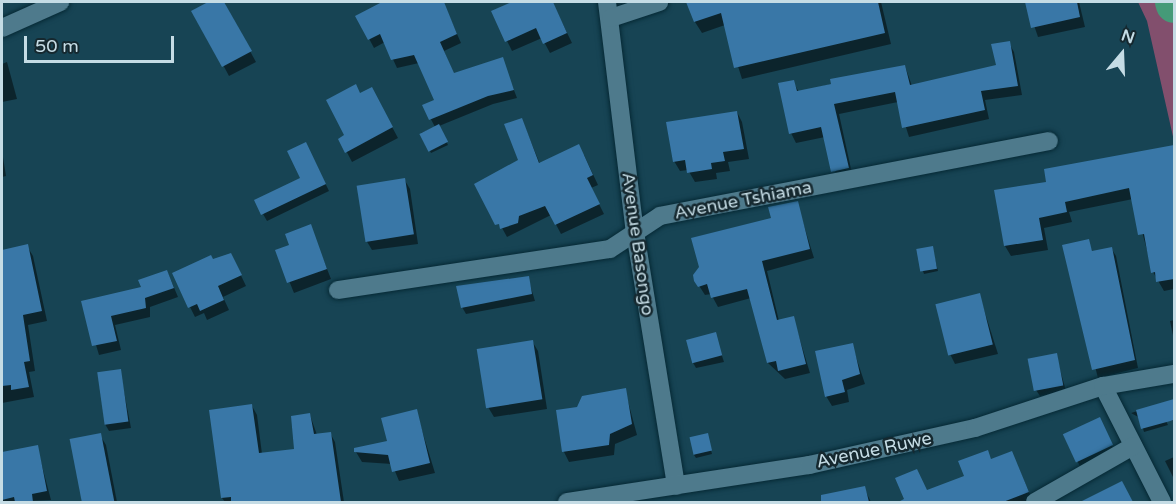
<!DOCTYPE html>
<html>
<head>
<meta charset="utf-8">
<style>
  body { margin:0 }
  #map { position:relative; width:1176px; height:504px; overflow:hidden; background:#174454; font-family:"Varela Round",sans-serif }
  div>[style] { position:absolute }
  .green>* { inset:0; background:#824f6d }
  .shadow>* { inset:0; background:#0007 }
  .river>* { height:36px; margin:-18px; padding:0 18px; transform-origin:18px; border-radius:18px; background:#459a78 }
  .building>* { inset:0; background:#3977a7; transform-origin:0 0 }
  .roads { filter:drop-shadow(0 0 2px #062935) drop-shadow(0 0 2px #062935) }
  .minor>* { height:18px; margin:-9px; padding:0 9px; transform-origin:9px; border-radius:9px; background:#4e7a8c }
  .tertiary>* { height:18px; margin:-9px; padding:0 9px; transform-origin:9px; border-radius:9px; background:#4e7a8c }
  span { translate:-50% -50%; white-space:nowrap; text-align:center; line-height:1.15; -webkit-text-stroke:5px #15282f; paint-order:stroke }
  .street-label { font-size:18px; color:#c5dce5 }
  .frame { position:absolute; inset:0; border:3px solid #c5dce5; pointer-events:none }
  .north { position:absolute; left:1092px; top:24px; width:60px; height:60px; -webkit-text-stroke:4px #15282f; paint-order:stroke; rotate:19deg; font-size:16px; font-weight:700; line-height:24px; text-align:center; color:#c5dce5 }
  .north::after { content:''; display:block; margin:auto; width:21px; height:27px; background:#c5dce5; clip-path:polygon(50% 0,100% 100%,50% 72%,0 100%) }
  .scale { position:absolute; left:24px; top:36px; width:150px; height:27px; box-sizing:border-box; border:3px solid #c5dce5; border-top:0; padding-left:8px; font-size:18px; line-height:21px; white-space:nowrap; color:#c5dce5; -webkit-text-stroke:4px #15282f; paint-order:stroke }
</style>
</head>
<body>
<div id="map">
  <div class="green">
    <i style="clip-path:polygon(1138px 2px,1174px 2px,1174px 141px,1147px 21px)"></i>
  </div>
  <div class="shadow">
    <i style="clip-path:polygon(212px 2px,223px 2px,256px 62px,229px 76px,194px 11px)"></i>
    <i style="clip-path:polygon(385px 2px,443px 2px,461px 43px,444px 51px,454px 75px,502px 59px,517px 98px,493px 104px,439px 126px,448px 145px,431px 153px,421px 133px,435px 127px,424px 106px,436px 101px,419px 63px,397px 68px,385px 42px,374px 48px,357px 16px)"></i>
    <i style="clip-path:polygon(516px 2px,552px 2px,572px 43px,550px 53px,542px 38px,512px 51px,493px 12px)"></i>
    <i style="clip-path:polygon(699px 2px,881px 2px,891px 44px,742px 79px,725px 25px,702px 33px,695px 22px,689px 5px)"></i>
    <i style="clip-path:polygon(1026px 2px,1079px 2px,1085px 27px,1038px 37px)"></i>
    <i style="clip-path:polygon(1009px 43px,1014px 52px,1022px 95px,985px 100px,989px 119px,909px 137px,898px 102px,839px 114px,853px 178px,838px 180px,825px 137px,796px 143px,791px 133px,793px 82px,799px 92px,905px 66px,912px 86px,998px 66px)"></i>
    <i style="clip-path:polygon(7px 62px,17px 99px,2px 102px,2px 64px)"></i>
    <i style="clip-path:polygon(360px 94px,377px 99px,398px 138px,352px 162px,340px 139px,346px 136px)"></i>
    <i style="clip-path:polygon(737px 112px,742px 122px,749px 159px,728px 162px,730px 171px,716px 173px,717px 179px,695px 182px,688px 170px,680px 171px,674px 161px)"></i>
    <i style="clip-path:polygon(522px 120px,540px 164px,584px 155px,598px 185px,591px 188px,604px 214px,561px 234px,551px 215px,507px 237px,496px 217px,491px 217px,476px 185px,520px 161px)"></i>
    <i style="clip-path:polygon(1174px 147px,1174px 289px,1164px 291px,1153px 272px,1133px 199px,1069px 212px,1072px 222px,1044px 228px,1048px 250px,1011px 256px,1005px 246px,1048px 183px,1046px 170px)"></i>
    <i style="clip-path:polygon(309px 150px,329px 191px,267px 221px,263px 214px,302px 179px)"></i>
    <i style="clip-path:polygon(2px 151px,6px 176px,2px 177px)"></i>
    <i style="clip-path:polygon(404px 179px,410px 189px,418px 244px,372px 250px,366px 240px)"></i>
    <i style="clip-path:polygon(797px 203px,814px 258px,767px 271px,779px 321px,793px 317px,810px 373px,785px 379px,768px 363px,751px 298px,718px 307px,711px 294px,705px 295px,696px 281px)"></i>
    <i style="clip-path:polygon(310px 226px,331px 279px,294px 293px,277px 251px,291px 246px)"></i>
    <i style="clip-path:polygon(1088px 241px,1093px 253px,1111px 248px,1116px 256px,1138px 368px,1098px 378px,1064px 246px)"></i>
    <i style="clip-path:polygon(27px 246px,33px 256px,47px 321px,28px 325px,35px 371px,29px 372px,34px 397px,2px 403px,2px 251px)"></i>
    <i style="clip-path:polygon(932px 248px,938px 271px,924px 274px,923px 271px)"></i>
    <i style="clip-path:polygon(213px 261px,236px 265px,246px 286px,223px 297px,229px 310px,207px 320px,204px 313px,195px 317px,190px 307px)"></i>
    <i style="clip-path:polygon(167px 271px,178px 297px,150px 307px,150px 317px,115px 325px,121px 350px,99px 355px,83px 302px,143px 288px)"></i>
    <i style="clip-path:polygon(528px 278px,535px 301px,466px 314px,462px 307px)"></i>
    <i style="clip-path:polygon(979px 294px,998px 354px,955px 364px,950px 354px)"></i>
    <i style="clip-path:polygon(1174px 320px,1174px 340px,1170px 321px)"></i>
    <i style="clip-path:polygon(715px 334px,724px 362px,696px 368px,692px 361px)"></i>
    <i style="clip-path:polygon(532px 341px,538px 351px,547px 409px,494px 417px,488px 407px)"></i>
    <i style="clip-path:polygon(852px 345px,865px 384px,847px 390px,849px 402px,832px 406px,826px 396px)"></i>
    <i style="clip-path:polygon(1056px 355px,1066px 391px,1040px 396px,1036px 390px)"></i>
    <i style="clip-path:polygon(120px 371px,131px 428px,109px 431px,105px 424px)"></i>
    <i style="clip-path:polygon(625px 390px,637px 435px,615px 444px,614px 455px,569px 462px,564px 452px,579px 408px)"></i>
    <i style="clip-path:polygon(1174px 400px,1174px 421px,1166px 421px,1168px 425px,1144px 432px,1140px 418px,1131px 413px)"></i>
    <i style="clip-path:polygon(252px 406px,257px 415px,262px 454px,296px 450px,310px 415px,317px 435px,330px 433px,335px 442px,344px 502px,285px 502px,284px 499px,225px 502px,222px 498px)"></i>
    <i style="clip-path:polygon(416px 411px,435px 473px,399px 481px,392px 464px,362px 462px,356px 452px,389px 442px)"></i>
    <i style="clip-path:polygon(1103px 425px,1115px 452px,1082px 471px,1065px 434px)"></i>
    <i style="clip-path:polygon(100px 435px,106px 445px,117px 502px,83px 502px,72px 440px)"></i>
    <i style="clip-path:polygon(708px 437px,712px 454px,696px 458px,694px 455px)"></i>
    <i style="clip-path:polygon(37px 447px,51px 500px,2px 502px,2px 453px)"></i>
    <i style="clip-path:polygon(987px 452px,992px 461px,1012px 453px,1033px 501px,907px 502px,897px 479px,927px 492px,966px 477px)"></i>
    <i style="clip-path:polygon(1174px 457px,1174px 479px,1165px 461px)"></i>
    <i style="clip-path:polygon(1122px 483px,1132px 502px,1083px 502px)"></i>
    <i style="clip-path:polygon(864px 488px,871px 502px,828px 502px,827px 495px)"></i>
  </div>
  <div class="river">
    <i style="left:1173px;top:2px;width:3px;rotate:72deg"></i>
  </div>
  <div class="building">
    <i style="clip-path:polygon(208px 2px,224px 2px,252px 51px,222px 67px,191px 11px)"></i>
    <i style="clip-path:polygon(382px 2px,444px 2px,457px 34px,440px 42px,454px 73px,503px 57px,514px 90px,488px 96px,429px 120px,422px 105px,434px 100px,414px 55px,391px 60px,380px 34px,368px 40px,355px 16px)"></i>
    <i style="clip-path:polygon(512px 2px,553px 2px,567px 33px,543px 44px,536px 28px,505px 42px,491px 11px)"></i>
    <i style="clip-path:polygon(686px 2px,878px 2px,885px 33px,734px 68px,721px 13px,694px 22px)"></i>
    <i style="clip-path:polygon(1025px 2px,1077px 2px,1080px 17px,1031px 28px)"></i>
    <i style="clip-path:polygon(1010px 41px,1018px 86px,981px 91px,985px 110px,902px 128px,895px 92px,834px 104px,849px 168px,831px 172px,821px 127px,789px 134px,778px 83px,794px 80px,797px 91px,831px 84px,830px 79px,905px 65px,910px 85px,996px 65px,991px 44px)"></i>
    <i style="clip-path:polygon(356px 84px,360px 93px,372px 87px,393px 127px,345px 153px,338px 139px,344px 135px,326px 100px)"></i>
    <i style="clip-path:polygon(737px 111px,744px 149px,723px 152px,725px 161px,711px 163px,712px 169px,687px 173px,685px 160px,673px 162px,666px 122px)"></i>
    <i style="clip-path:polygon(522px 118px,539px 163px,579px 144px,593px 175px,587px 178px,600px 204px,555px 225px,545px 206px,519px 216px,518px 223px,500px 229px,499px 224px,495px 225px,474px 184px,518px 160px,504px 124px)"></i>
    <i style="left:439px;top:124px;width:20px;height:22px;rotate:63deg"></i>
    <i style="clip-path:polygon(306px 142px,326px 184px,261px 215px,254px 200px,300px 178px,287px 151px)"></i>
    <i style="clip-path:polygon(1174px 145px,1174px 279px,1156px 282px,1155px 272px,1151px 273px,1144px 234px,1138px 235px,1129px 188px,1065px 202px,1067px 212px,1039px 218px,1043px 240px,1004px 246px,994px 190px,1046px 182px,1044px 169px)"></i>
    <i style="left:405px;top:178px;width:57px;height:49px;rotate:81deg"></i>
    <i style="clip-path:polygon(798px 201px,810px 249px,762px 261px,777px 320px,794px 316px,806px 364px,778px 371px,776px 361px,767px 363px,747px 289px,711px 298px,707px 284px,698px 287px,694px 281px,693px 275px,699px 267px,691px 238px,771px 218px,768px 207px)"></i>
    <i style="clip-path:polygon(311px 224px,327px 269px,287px 283px,275px 250px,289px 245px,285px 234px)"></i>
    <i style="clip-path:polygon(1089px 239px,1092px 251px,1112px 247px,1135px 360px,1092px 370px,1062px 245px)"></i>
    <i style="clip-path:polygon(28px 244px,42px 311px,23px 315px,30px 361px,24px 362px,29px 387px,11px 390px,11px 385px,2px 386px,2px 250px)"></i>
    <i style="left:933px;top:246px;width:23px;height:17px;rotate:80deg"></i>
    <i style="clip-path:polygon(231px 253px,242px 275px,218px 286px,224px 300px,200px 311px,197px 304px,188px 308px,172px 273px,211px 255px,213px 259px)"></i>
    <i style="clip-path:polygon(167px 270px,174px 288px,145px 298px,146px 308px,111px 316px,117px 341px,92px 346px,81px 301px,141px 287px,138px 280px)"></i>
    <i style="clip-path:polygon(529px 276px,532px 294px,461px 308px,456px 286px)"></i>
    <i style="left:980px;top:293px;width:53px;height:46px;rotate:76deg"></i>
    <i style="left:716px;top:332px;width:24px;height:31px;rotate:75deg"></i>
    <i style="left:533px;top:340px;width:60px;height:57px;rotate:81deg"></i>
    <i style="clip-path:polygon(853px 343px,860px 374px,842px 380px,845px 392px,825px 397px,815px 351px)"></i>
    <i style="left:1057px;top:353px;width:33px;height:30px;rotate:79deg"></i>
    <i style="left:121px;top:369px;width:53px;height:24px;rotate:82deg"></i>
    <i style="clip-path:polygon(626px 388px,632px 424px,610px 434px,609px 445px,562px 452px,556px 410px,577px 407px,582px 396px)"></i>
    <i style="clip-path:polygon(1174px 399px,1174px 420px,1141px 429px,1136px 410px)"></i>
    <i style="clip-path:polygon(252px 404px,259px 453px,294px 449px,291px 416px,310px 413px,314px 434px,331px 432px,341px 502px,231px 502px,231px 497px,221px 498px,209px 410px)"></i>
    <i style="clip-path:polygon(417px 409px,430px 463px,392px 472px,388px 455px,354px 452px,354px 448px,387px 441px,381px 418px)"></i>
    <i style="left:1100px;top:417px;width:31px;height:41px;rotate:65deg"></i>
    <i style="left:101px;top:433px;width:70px;height:32px;rotate:79deg"></i>
    <i style="left:708px;top:433px;width:18px;height:19px;rotate:77deg"></i>
    <i style="clip-path:polygon(38px 445px,47px 491px,32px 494px,33px 502px,15px 502px,14px 497px,2px 500px,2px 452px)"></i>
    <i style="clip-path:polygon(988px 450px,991px 459px,1012px 451px,1029px 492px,1003px 502px,898px 502px,904px 499px,895px 478px,917px 469px,927px 490px,964px 476px,958px 461px)"></i>
    <i style="clip-path:polygon(1122px 481px,1133px 502px,1080px 502px)"></i>
    <i style="clip-path:polygon(865px 486px,869px 502px,821px 502px,821px 495px)"></i>
  </div>
  <div class="roads">
    <div class="minor">
      <i style="left:607px;top:2px;width:232px;rotate:83.1deg"></i>
      <i style="left:635px;top:232px;width:257px;rotate:80.8deg"></i>
      <i style="left:611px;top:18px;width:51px;rotate:-18.4deg"></i>
      <i style="left:2px;top:28px;width:64px;rotate:-24.1deg"></i>
      <i style="left:338px;top:290px;width:275px;rotate:-8.6deg"></i>
      <i style="left:610px;top:249px;width:60px;rotate:-33.4deg"></i>
      <i style="left:660px;top:216px;width:396px;rotate:-10.9deg"></i>
      <i style="left:1103px;top:386px;width:130px;rotate:63deg"></i>
      <i style="left:1035px;top:502px;width:113px;rotate:-29.7deg"></i>
    </div>
    <div class="tertiary">
      <i style="left:567px;top:502px;width:245px;rotate:-8.7deg"></i>
      <i style="left:809px;top:465px;width:170px;rotate:-12.6deg"></i>
      <i style="left:975px;top:428px;width:135px;rotate:-18.2deg"></i>
      <i style="left:1103px;top:386px;width:72px;rotate:-9.6deg"></i>
    </div>
  </div>
  <div class="street-label">
    <span style="left:743px;top:200px;rotate:-11deg">Avenue Tshiama</span>
    <span style="left:638px;top:244px;rotate:82deg">Avenue Basongo</span>
    <span style="left:874px;top:450px;rotate:-12deg">Avenue Ruwe</span>
  </div>
  <div class="frame"></div>
  <div class="north">N</div>
  <div class="scale">50 m</div>
</div>
</body>
</html>
